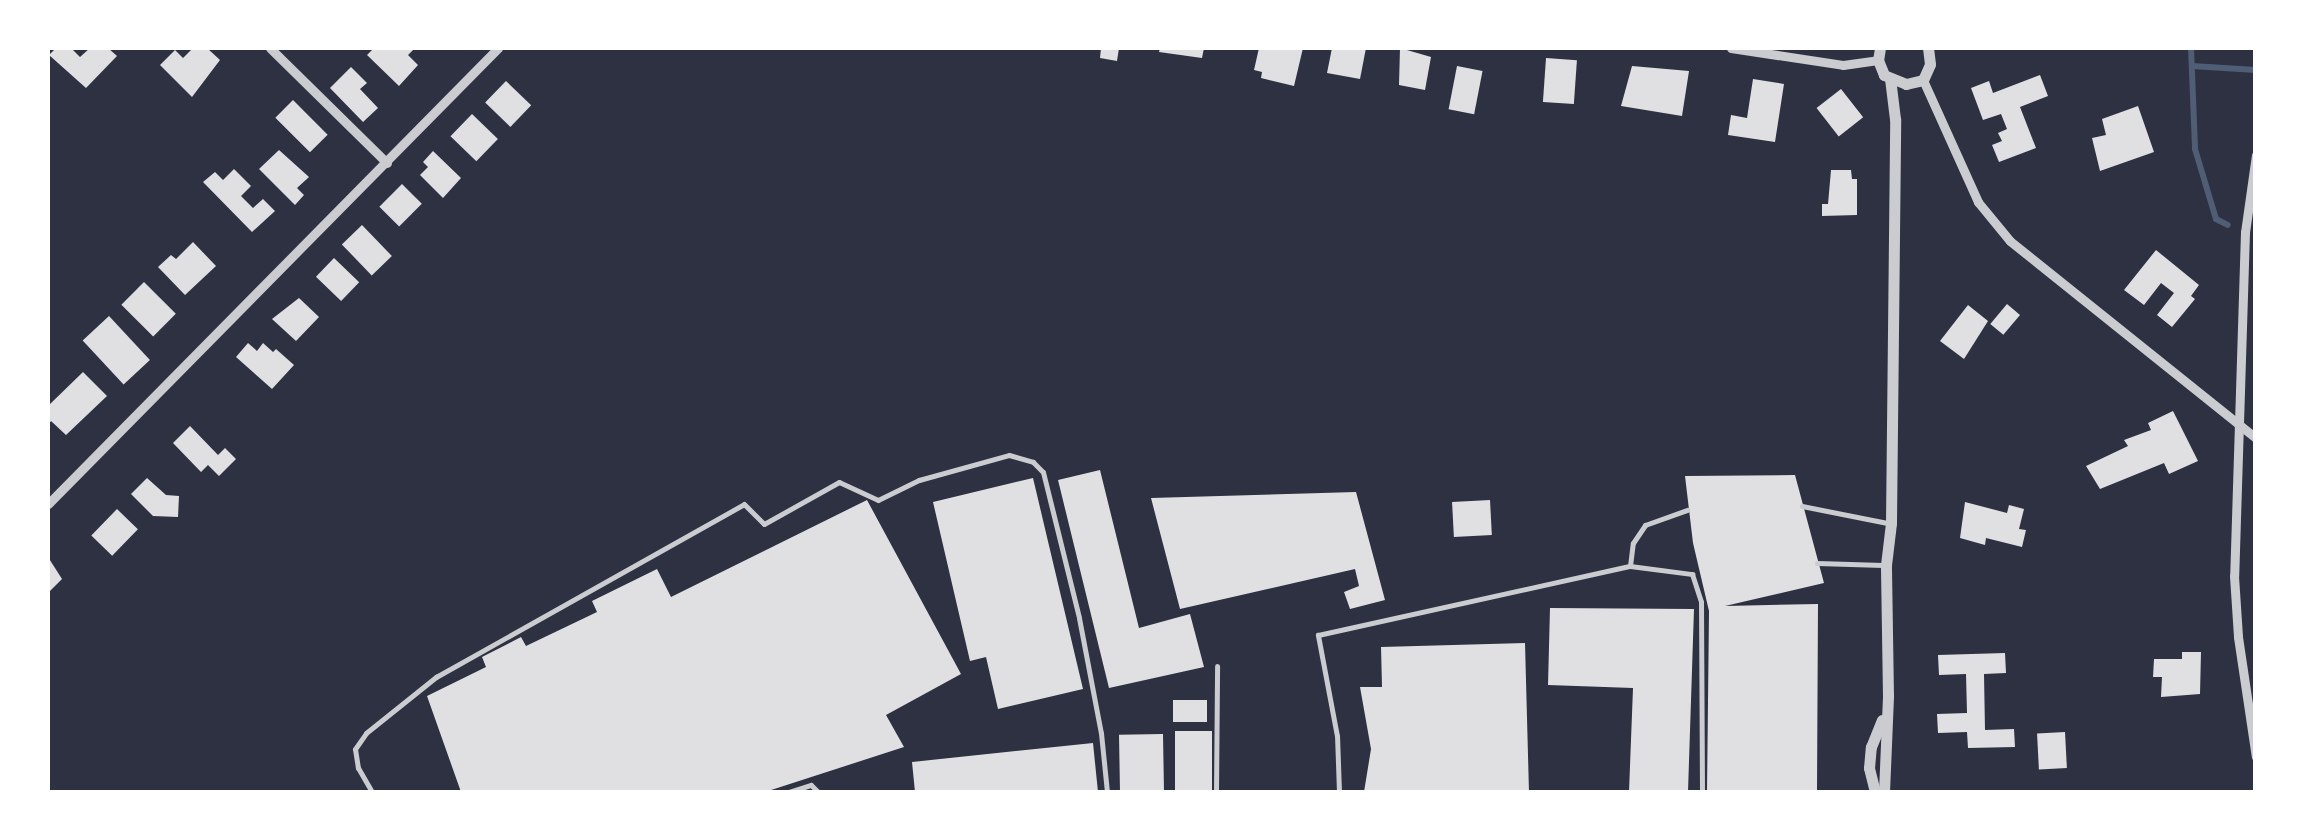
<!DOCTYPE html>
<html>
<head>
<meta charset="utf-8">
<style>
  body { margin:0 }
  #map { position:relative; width:2303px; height:840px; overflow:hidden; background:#2d3142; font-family:"Public Sans",sans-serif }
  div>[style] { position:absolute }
  .stream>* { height:6px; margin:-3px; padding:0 3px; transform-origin:3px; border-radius:3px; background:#4f5d75 }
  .building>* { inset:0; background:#e0e0e3; transform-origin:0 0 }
  .service>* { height:5px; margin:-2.5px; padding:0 2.5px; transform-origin:2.5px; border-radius:2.5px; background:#caccd0 }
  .minor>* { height:9px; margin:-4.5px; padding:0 4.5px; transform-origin:4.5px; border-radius:4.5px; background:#caccd0 }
  .tertiary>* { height:11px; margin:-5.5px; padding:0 5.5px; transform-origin:5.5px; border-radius:5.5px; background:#caccd0 }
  span { translate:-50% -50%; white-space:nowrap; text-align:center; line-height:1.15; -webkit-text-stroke:8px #fff; paint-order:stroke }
  .frame { position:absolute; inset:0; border:50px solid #fff; pointer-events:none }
</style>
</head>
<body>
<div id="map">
  <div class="stream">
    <i style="left:2191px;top:48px;width:101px;rotate:87.7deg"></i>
    <i style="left:2195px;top:149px;width:73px;rotate:73.3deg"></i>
    <i style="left:2216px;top:219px;width:13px;rotate:27deg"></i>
    <i style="left:2192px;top:66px;width:64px;rotate:3.6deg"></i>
  </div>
  <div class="building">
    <i style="clip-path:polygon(56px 48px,71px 48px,80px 57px,90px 48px,108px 48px,117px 56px,86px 88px,49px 55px)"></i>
    <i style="clip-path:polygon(193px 48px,207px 48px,220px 60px,192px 97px,160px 65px,175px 50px,183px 58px)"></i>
    <i style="clip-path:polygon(374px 48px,415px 48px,408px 55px,418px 65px,399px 86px,367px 55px)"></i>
    <i style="clip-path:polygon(1101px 48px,1119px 48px,1117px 61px,1100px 58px)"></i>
    <i style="clip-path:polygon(1160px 48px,1204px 48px,1202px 58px,1159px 52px)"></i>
    <i style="clip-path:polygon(1259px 48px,1303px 48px,1294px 86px,1261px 78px,1262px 72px,1254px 70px)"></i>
    <i style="clip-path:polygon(1332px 48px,1366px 48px,1360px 79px,1327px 73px)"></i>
    <i style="clip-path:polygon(1400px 48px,1431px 57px,1425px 90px,1399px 85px)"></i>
    <i style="left:1546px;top:58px;width:31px;height:44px;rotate:4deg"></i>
    <i style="left:1457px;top:66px;width:26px;height:44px;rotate:11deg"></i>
    <i style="clip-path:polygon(1632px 66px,1689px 71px,1682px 116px,1621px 106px)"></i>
    <i style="clip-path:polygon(351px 67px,367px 83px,360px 89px,378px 108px,363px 122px,330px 88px)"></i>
    <i style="clip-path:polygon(2040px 75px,2048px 96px,2020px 107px,2036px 148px,1999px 162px,1992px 145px,2002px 141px,1998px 133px,2007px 129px,2001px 114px,1983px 120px,1971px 88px,1989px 81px,1993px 93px)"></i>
    <i style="clip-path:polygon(1753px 79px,1784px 84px,1775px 142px,1728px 135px,1731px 115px,1747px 118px)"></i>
    <i style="left:506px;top:81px;width:35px;height:30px;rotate:44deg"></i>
    <i style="left:1841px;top:89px;width:36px;height:31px;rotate:52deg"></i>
    <i style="left:293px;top:100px;width:49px;height:25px;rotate:45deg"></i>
    <i style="clip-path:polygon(2138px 106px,2154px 152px,2100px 171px,2092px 138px,2106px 135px,2102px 119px)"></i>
    <i style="left:472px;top:114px;width:36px;height:31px;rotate:44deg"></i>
    <i style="clip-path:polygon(279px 150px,309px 177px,297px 188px,304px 195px,295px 205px,259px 169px)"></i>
    <i style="clip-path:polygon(433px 151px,461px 178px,443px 198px,420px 175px,428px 167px,423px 162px)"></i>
    <i style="clip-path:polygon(234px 169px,251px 186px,241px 196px,253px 208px,263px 199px,275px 211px,252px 232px,203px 182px,215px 172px,223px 180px)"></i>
    <i style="clip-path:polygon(1831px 170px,1851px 170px,1852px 179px,1857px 179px,1857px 215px,1822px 216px,1822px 204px,1828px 204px)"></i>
    <i style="left:402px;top:184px;width:28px;height:32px;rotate:45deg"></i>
    <i style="left:362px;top:225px;width:43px;height:28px;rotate:46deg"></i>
    <i style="clip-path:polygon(193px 242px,216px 266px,185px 295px,158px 267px,171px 255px,176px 259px)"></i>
    <i style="clip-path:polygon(2156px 250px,2199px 285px,2191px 296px,2195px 299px,2172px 327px,2157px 315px,2174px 293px,2161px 283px,2144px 305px,2124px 290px)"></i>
    <i style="left:334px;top:258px;width:35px;height:26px;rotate:44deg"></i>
    <i style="left:144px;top:282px;width:45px;height:32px;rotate:45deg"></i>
    <i style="clip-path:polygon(299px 298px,319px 317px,296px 341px,272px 319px)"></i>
    <i style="left:2007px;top:304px;width:17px;height:26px;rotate:40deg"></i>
    <i style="clip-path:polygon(1968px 305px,1988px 321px,1964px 359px,1940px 341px)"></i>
    <i style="left:109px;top:316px;width:60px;height:36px;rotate:47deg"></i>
    <i style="clip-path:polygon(248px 343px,257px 351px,263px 343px,273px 352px,276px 349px,294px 365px,272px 389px,236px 357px)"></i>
    <i style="clip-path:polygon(83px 372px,107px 396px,66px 435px,51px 421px,48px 425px,48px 406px)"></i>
    <i style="clip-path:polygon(2173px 411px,2198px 461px,2169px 474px,2164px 463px,2100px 489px,2086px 466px,2128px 446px,2124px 440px,2151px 430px,2148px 423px)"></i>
    <i style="clip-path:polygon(190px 426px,218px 455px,225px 448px,236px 459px,219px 476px,208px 465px,201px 472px,173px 443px)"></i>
    <i style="clip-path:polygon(1100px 470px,1139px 628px,1190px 614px,1204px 667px,1109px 688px,1058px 480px)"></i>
    <i style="clip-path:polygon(1795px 475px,1824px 583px,1725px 606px,1818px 604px,1817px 792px,1707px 792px,1709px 611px,1693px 543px,1685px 476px)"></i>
    <i style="clip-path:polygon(147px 478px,166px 495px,179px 496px,178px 517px,153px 516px,131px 494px)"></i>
    <i style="clip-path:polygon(1033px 478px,1083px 689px,998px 709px,986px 657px,970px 661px,933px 502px)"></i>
    <i style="clip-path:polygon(1356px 492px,1385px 600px,1350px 609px,1344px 592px,1359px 586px,1355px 569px,1180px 609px,1151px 498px)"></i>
    <i style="clip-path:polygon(867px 500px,961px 674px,886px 715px,904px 747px,765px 792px,461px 792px,427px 696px,486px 667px,482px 657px,521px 637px,526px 646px,597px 612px,592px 601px,657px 569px,671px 597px)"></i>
    <i style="left:1490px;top:500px;width:35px;height:38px;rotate:87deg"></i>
    <i style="clip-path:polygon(1965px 502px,2007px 513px,2009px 505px,2024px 509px,2019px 529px,2026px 530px,2022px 547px,1986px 538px,1985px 545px,1960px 538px)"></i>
    <i style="left:117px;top:509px;width:29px;height:37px;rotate:44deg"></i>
    <i style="clip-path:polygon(48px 557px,62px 579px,48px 593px)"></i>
    <i style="clip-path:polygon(1550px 608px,1694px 609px,1688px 792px,1629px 792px,1633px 688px,1548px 685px)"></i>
    <i style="clip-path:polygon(1525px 643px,1529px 792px,1364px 792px,1371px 749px,1360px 687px,1382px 687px,1381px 647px)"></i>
    <i style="clip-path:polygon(2182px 652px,2201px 652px,2200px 694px,2161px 697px,2162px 677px,2153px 677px,2154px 659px,2182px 659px)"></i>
    <i style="clip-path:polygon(2005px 653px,2006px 673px,1984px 674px,1985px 730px,2014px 729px,2015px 747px,1968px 748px,1967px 732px,1938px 733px,1937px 714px,1967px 713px,1966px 674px,1939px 675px,1938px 655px)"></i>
    <i style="left:1207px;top:700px;width:22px;height:34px;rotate:90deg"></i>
    <i style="left:1175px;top:731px;width:37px;height:61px"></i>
    <i style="left:2065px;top:732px;width:36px;height:28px;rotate:87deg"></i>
    <i style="left:1163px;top:734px;width:58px;height:44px;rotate:89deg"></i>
    <i style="clip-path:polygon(1093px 743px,1098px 792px,915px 792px,912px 762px)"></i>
  </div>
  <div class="service">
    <i style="left:1802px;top:506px;width:87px;rotate:11.3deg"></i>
    <i style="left:1817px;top:563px;width:66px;rotate:1.7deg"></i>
    <i style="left:1630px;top:566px;width:23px;rotate:-83deg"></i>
    <i style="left:1633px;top:543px;width:22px;rotate:-56deg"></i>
    <i style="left:1645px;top:525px;width:45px;rotate:-19.7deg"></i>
    <i style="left:372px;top:792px;width:28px;rotate:-120deg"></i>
    <i style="left:358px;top:768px;width:19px;rotate:-99deg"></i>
    <i style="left:355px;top:749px;width:19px;rotate:-55deg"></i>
    <i style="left:366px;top:733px;width:90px;rotate:-38.7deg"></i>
    <i style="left:436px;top:677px;width:353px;rotate:-29.3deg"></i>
    <i style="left:744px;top:504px;width:28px;rotate:45deg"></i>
    <i style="left:764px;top:524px;width:86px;rotate:-29.2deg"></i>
    <i style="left:839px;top:482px;width:43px;rotate:24.8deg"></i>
    <i style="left:878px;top:500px;width:46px;rotate:-26deg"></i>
    <i style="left:919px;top:480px;width:93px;rotate:-15.5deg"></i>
    <i style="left:1009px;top:455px;width:25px;rotate:16deg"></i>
    <i style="left:1033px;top:462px;width:14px;rotate:45deg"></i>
    <i style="left:1043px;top:472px;width:150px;rotate:76.1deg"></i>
    <i style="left:1079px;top:618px;width:117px;rotate:79.2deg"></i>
    <i style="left:1101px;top:733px;width:59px;rotate:84.2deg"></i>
    <i style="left:789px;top:792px;width:23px;rotate:-18deg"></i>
    <i style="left:811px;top:785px;width:10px;rotate:45deg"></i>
    <i style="left:1216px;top:792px;width:126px;rotate:-89.5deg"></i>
    <i style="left:1339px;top:792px;width:56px;rotate:-92deg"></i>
    <i style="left:1337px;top:736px;width:103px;rotate:-100.7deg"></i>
    <i style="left:1318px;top:635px;width:320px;rotate:-12.5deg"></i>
    <i style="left:1630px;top:566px;width:63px;rotate:7.4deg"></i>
    <i style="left:1692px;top:574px;width:29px;rotate:72deg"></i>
    <i style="left:1701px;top:602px;width:190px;rotate:89.7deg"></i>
  </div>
  <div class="minor">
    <i style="left:270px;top:48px;width:164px;rotate:44.5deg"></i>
    <i style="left:1731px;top:48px;width:113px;rotate:8.6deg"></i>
    <i style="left:1843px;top:65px;width:35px;rotate:-8deg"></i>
    <i style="left:1923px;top:80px;width:134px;rotate:65.7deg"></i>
    <i style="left:1978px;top:202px;width:50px;rotate:50.6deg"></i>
    <i style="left:2010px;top:241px;width:315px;rotate:38.7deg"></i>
    <i style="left:2256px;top:155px;width:78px;rotate:98.1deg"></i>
    <i style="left:2245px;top:232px;width:344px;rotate:91.8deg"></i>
    <i style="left:2234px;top:576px;width:61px;rotate:86.2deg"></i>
    <i style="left:2238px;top:637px;width:121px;rotate:81.5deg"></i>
    <i style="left:48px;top:504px;width:641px;rotate:-45.38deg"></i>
  </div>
  <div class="tertiary">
    <i style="left:1880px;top:48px;width:12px;rotate:99deg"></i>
    <i style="left:1878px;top:60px;width:16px;rotate:68deg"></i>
    <i style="left:1884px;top:75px;width:24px;rotate:22deg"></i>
    <i style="left:1906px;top:84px;width:17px;rotate:-13deg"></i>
    <i style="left:1923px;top:80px;width:17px;rotate:-66deg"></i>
    <i style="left:1930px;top:64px;width:16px;rotate:-97deg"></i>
    <i style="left:1875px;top:792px;width:25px;rotate:-104deg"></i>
    <i style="left:1869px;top:768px;width:21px;rotate:-85deg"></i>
    <i style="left:1871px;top:747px;width:29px;rotate:-68deg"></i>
    <i style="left:1884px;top:792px;width:96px;rotate:-87.6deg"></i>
    <i style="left:1888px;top:696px;width:131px;rotate:-90.9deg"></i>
    <i style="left:1886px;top:565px;width:42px;rotate:-83.2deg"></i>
    <i style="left:1891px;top:523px;width:404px;rotate:-89.4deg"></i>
    <i style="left:1895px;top:119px;width:39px;rotate:-97deg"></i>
  </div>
  <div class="frame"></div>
</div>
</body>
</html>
